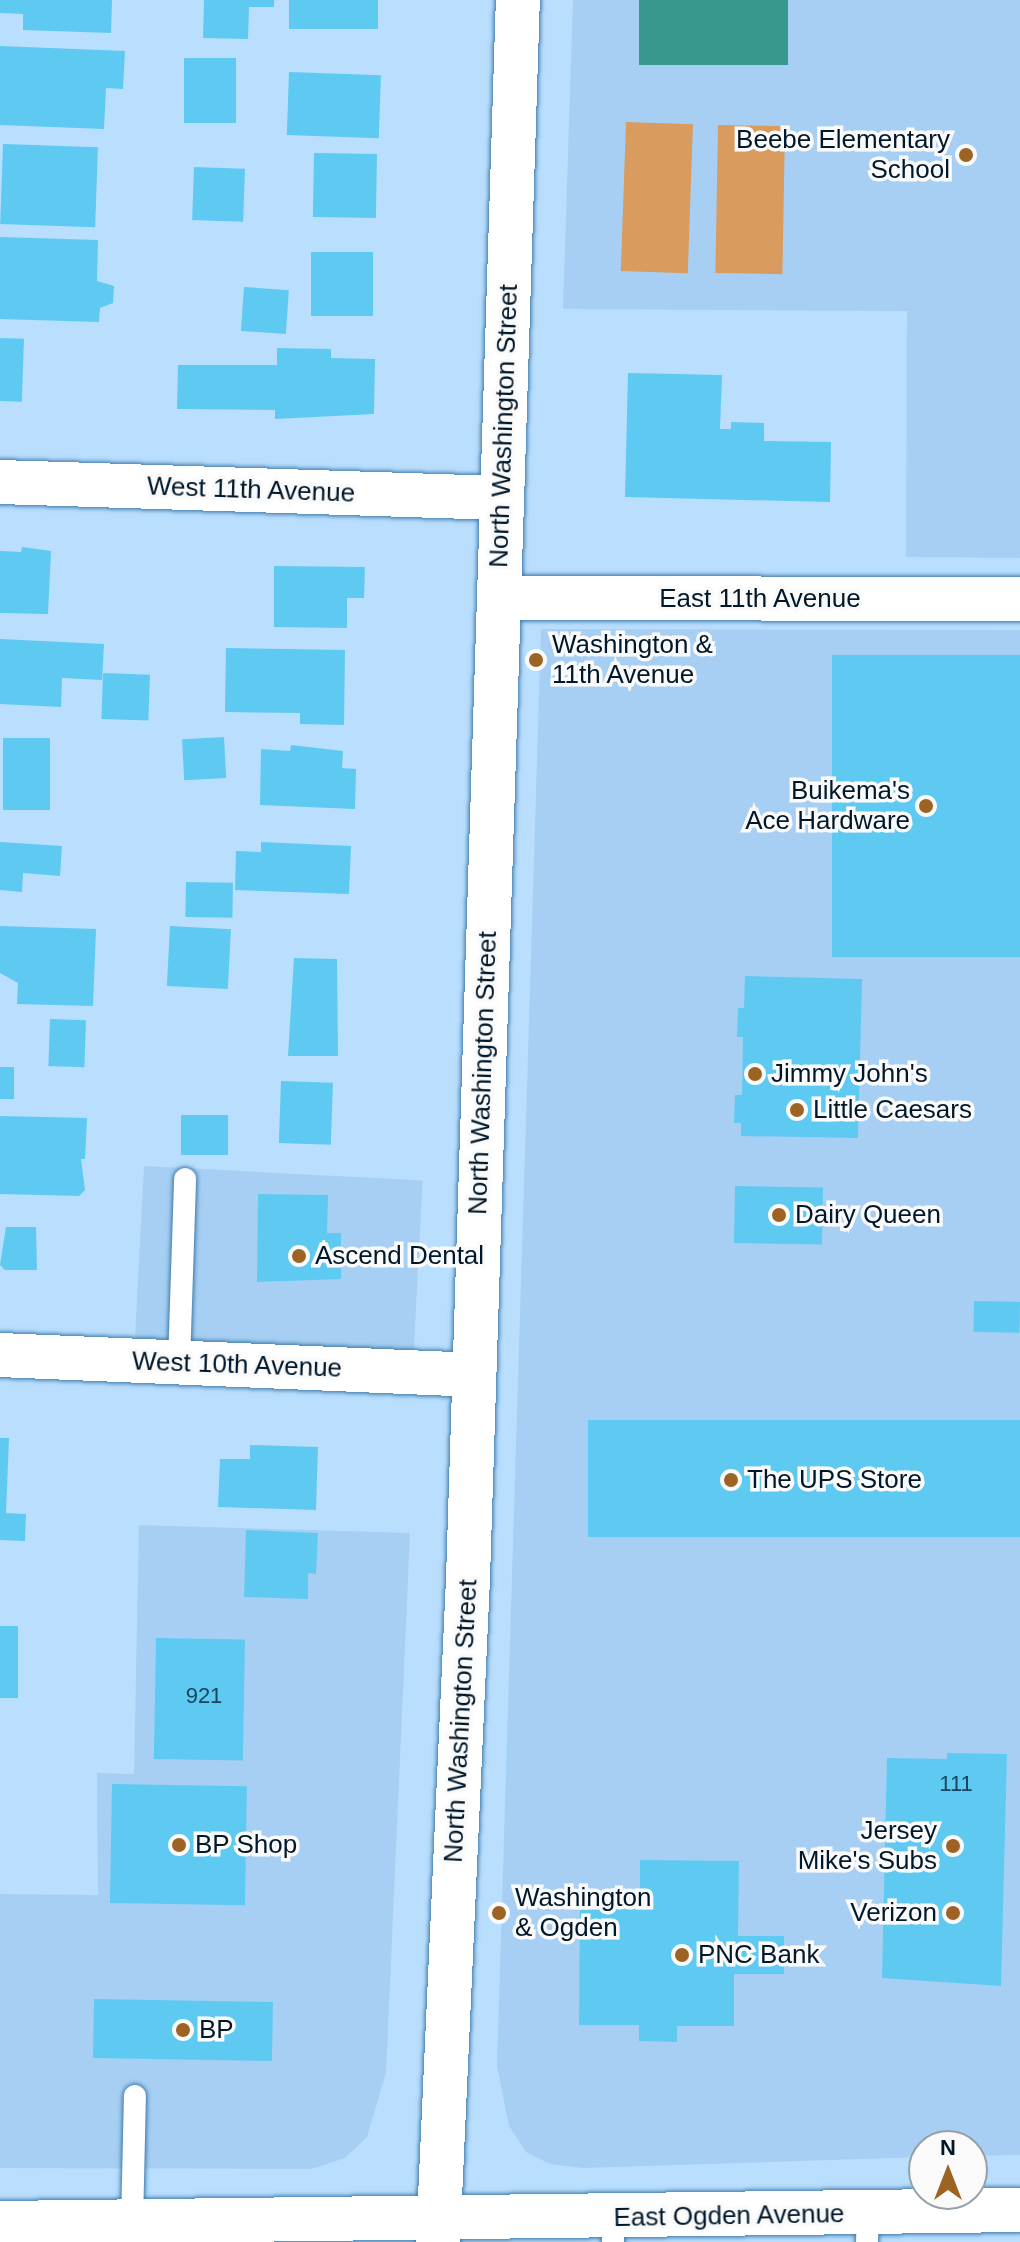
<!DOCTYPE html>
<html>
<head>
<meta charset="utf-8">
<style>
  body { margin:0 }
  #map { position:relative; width:1020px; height:2242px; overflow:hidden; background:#b9defe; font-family:Helvetica,sans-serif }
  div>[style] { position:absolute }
  .built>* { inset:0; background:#a7cff3; transform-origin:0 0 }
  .green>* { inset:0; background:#d99b5e; transform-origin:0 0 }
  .water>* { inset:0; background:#39988d; transform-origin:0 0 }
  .building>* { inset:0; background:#5fcaf1; transform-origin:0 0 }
  .roads { filter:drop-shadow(0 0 2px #3e7cad) drop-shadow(0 0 2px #3e7cad) }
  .lane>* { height:22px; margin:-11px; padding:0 11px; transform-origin:11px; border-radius:11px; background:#fff }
  .street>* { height:44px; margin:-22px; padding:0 22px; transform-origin:22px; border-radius:22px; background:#fff }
  .secondary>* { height:44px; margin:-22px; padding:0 22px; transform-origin:22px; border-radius:22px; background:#fff }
  .primary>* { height:44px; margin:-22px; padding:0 22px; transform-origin:22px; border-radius:22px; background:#fff }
  .dots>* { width:22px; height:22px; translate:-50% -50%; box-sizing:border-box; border:4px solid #fafafa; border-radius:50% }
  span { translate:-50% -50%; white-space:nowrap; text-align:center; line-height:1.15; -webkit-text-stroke:7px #fafafa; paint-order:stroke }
  .number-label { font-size:22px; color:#18445c }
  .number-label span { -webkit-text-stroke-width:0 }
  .poi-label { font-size:26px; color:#00182b }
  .right { translate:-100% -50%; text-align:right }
  .left { translate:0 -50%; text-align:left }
  .street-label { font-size:26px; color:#00182b }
  .north { position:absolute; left:908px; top:2130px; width:80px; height:80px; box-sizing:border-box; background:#fafafa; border:2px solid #96a0a7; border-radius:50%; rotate:0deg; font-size:22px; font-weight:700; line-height:32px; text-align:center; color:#00182b }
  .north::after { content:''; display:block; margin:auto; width:28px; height:36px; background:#9d6322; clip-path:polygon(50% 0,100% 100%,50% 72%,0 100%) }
</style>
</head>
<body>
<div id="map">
  <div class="built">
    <i style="clip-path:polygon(573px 0,1020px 0,1020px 558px,906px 557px,907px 311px,563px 309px)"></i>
    <i style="clip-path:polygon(541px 629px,1020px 630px,1020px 2155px,972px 2156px,972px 2146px,924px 2146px,924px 2157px,582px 2168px,550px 2164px,526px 2152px,509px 2126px,497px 2066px)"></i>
    <i style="left:144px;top:1166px;width:279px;height:202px;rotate:3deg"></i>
    <i style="clip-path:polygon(139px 1525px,410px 1533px,386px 2073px,367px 2137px,345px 2158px,311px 2169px,0 2168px,0 1894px,98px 1895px,97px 1773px,134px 1774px)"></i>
  </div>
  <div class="green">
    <i style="left:626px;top:122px;width:67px;height:149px;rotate:2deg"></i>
    <i style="left:718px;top:125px;width:67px;height:148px;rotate:1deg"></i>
  </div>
  <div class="water">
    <i style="left:639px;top:0;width:149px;height:65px"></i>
  </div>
  <div class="building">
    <i style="clip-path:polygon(0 0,112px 0,111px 33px,23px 30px,23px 14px,0 13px)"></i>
    <i style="clip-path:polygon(204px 0,274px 0,274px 7px,249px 7px,248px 39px,203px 38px)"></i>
    <i style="left:289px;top:0;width:89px;height:29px"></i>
    <i style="clip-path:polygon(0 46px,125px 51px,123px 89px,106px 88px,104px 129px,0 125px)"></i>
    <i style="left:184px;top:58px;width:52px;height:65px"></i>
    <i style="left:289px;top:72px;width:92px;height:63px;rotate:2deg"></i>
    <i style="left:3px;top:144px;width:95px;height:80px;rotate:2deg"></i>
    <i style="left:314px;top:153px;width:63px;height:64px;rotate:1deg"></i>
    <i style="left:194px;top:167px;width:51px;height:53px;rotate:2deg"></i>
    <i style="clip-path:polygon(0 237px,98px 240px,97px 281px,114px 286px,113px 303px,100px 308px,99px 322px,0 319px)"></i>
    <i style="left:311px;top:252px;width:62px;height:64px"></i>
    <i style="left:244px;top:287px;width:45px;height:44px;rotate:4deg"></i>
    <i style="left:0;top:338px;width:24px;height:63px;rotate:2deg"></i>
    <i style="clip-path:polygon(277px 348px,331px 349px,331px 358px,375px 359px,374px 414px,275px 419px,275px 410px,177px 409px,178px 365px,277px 365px)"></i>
    <i style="clip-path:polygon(628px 373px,722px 375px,720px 429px,731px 429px,731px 422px,764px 423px,764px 441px,831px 442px,830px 502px,625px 497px)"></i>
    <i style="clip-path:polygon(22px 547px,51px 551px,48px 614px,0 613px,0 551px,21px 552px)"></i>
    <i style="clip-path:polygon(274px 566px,365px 567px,364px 598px,347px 598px,347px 628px,274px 627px)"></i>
    <i style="clip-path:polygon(0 639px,104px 644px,102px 680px,62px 678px,61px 707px,0 704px)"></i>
    <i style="clip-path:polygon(226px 648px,345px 650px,344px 725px,300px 724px,300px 713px,225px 712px)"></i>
    <i style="left:832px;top:655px;width:188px;height:302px"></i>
    <i style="left:103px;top:673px;width:47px;height:46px;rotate:2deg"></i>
    <i style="left:224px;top:737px;width:41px;height:42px;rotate:87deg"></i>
    <i style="left:3px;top:738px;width:47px;height:72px"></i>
    <i style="clip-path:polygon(291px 745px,343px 751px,342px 768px,356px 769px,355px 809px,260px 805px,261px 749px,290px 751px)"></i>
    <i style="clip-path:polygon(0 842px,62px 846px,60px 876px,23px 873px,22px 892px,0 890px)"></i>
    <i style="clip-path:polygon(261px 842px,351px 846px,349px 894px,235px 890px,236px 851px,261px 852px)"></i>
    <i style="left:186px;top:882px;width:47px;height:35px;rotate:1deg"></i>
    <i style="clip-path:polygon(0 926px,96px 929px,93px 1006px,17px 1004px,18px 983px,0 973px)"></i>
    <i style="left:170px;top:926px;width:61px;height:60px;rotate:3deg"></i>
    <i style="clip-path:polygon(294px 958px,337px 959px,338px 1056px,288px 1056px)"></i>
    <i style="clip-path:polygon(745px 976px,862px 979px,858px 1138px,741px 1136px,741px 1123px,734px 1123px,735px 1095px,742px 1095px,743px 1037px,737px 1037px,738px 1008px,744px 1008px)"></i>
    <i style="left:50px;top:1019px;width:36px;height:47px;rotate:2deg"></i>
    <i style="left:0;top:1067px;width:14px;height:32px"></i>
    <i style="left:281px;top:1081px;width:52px;height:62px;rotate:2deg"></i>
    <i style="left:181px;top:1115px;width:47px;height:40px"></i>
    <i style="clip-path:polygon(0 1116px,87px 1118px,85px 1159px,81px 1159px,85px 1190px,79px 1196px,0 1194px)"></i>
    <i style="left:735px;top:1186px;width:88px;height:57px;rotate:1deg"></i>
    <i style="clip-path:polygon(258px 1194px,328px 1195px,327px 1233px,341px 1233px,341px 1279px,257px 1282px)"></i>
    <i style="clip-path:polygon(6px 1227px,36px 1227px,37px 1270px,5px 1270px,0 1265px)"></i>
    <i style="left:974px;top:1301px;width:46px;height:31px;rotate:1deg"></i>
    <i style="left:1020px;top:1420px;width:117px;height:432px;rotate:90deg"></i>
    <i style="clip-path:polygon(0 1438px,9px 1438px,6px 1513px,26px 1514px,25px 1541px,0 1540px)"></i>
    <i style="clip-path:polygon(250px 1445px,318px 1447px,316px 1510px,218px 1507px,220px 1459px,250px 1459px)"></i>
    <i style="clip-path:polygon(246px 1530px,318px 1533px,316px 1574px,308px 1573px,308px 1599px,244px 1597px)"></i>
    <i style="left:0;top:1626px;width:18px;height:72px"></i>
    <i style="left:156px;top:1638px;width:89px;height:121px;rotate:1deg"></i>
    <i style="clip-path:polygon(947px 1753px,1007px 1754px,1001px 1986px,882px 1978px,887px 1758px,947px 1759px)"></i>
    <i style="left:112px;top:1784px;width:135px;height:119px;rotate:1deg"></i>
    <i style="clip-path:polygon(640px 1860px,739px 1861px,738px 1936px,784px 1936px,784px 1974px,734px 1974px,734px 2026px,677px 2026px,677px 2042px,639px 2041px,639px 2025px,579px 2025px,580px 1892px,640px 1892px)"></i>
    <i style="left:94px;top:1999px;width:179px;height:59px;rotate:1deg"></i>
  </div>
  <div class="roads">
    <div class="lane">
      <i style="left:179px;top:1363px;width:184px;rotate:-88.1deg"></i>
      <i style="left:132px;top:2225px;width:129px;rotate:-88.7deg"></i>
      <i style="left:613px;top:2242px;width:24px;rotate:-90deg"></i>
      <i style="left:867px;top:2242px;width:29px;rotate:-88deg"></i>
    </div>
    <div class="street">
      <i style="left:0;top:482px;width:501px;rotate:1.83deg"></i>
      <i style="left:499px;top:598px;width:521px;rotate:0.11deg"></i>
      <i style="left:0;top:1355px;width:474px;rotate:2.4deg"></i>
    </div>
    <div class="secondary">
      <i style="left:438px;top:2242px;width:665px;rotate:-87.41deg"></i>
      <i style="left:468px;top:1578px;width:1579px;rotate:-88.19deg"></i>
    </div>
    <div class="primary">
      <i style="left:0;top:2223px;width:1020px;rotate:-0.73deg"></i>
    </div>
  </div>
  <div class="dots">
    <i style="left:966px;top:155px;background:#9d6322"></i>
    <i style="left:536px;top:660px;background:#9d6322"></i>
    <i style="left:926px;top:806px;background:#9d6322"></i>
    <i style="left:755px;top:1074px;background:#9d6322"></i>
    <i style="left:797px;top:1110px;background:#9d6322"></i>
    <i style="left:779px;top:1215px;background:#9d6322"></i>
    <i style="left:299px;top:1256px;background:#9d6322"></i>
    <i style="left:731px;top:1480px;background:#9d6322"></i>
    <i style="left:179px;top:1845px;background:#9d6322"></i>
    <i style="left:953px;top:1846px;background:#9d6322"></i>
    <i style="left:499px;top:1913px;background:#9d6322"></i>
    <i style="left:953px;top:1913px;background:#9d6322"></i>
    <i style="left:682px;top:1955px;background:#9d6322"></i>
    <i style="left:183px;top:2030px;background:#9d6322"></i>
  </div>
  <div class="number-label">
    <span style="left:204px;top:1696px">921</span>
    <span style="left:956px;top:1784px">111</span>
  </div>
  <div class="poi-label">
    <span class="right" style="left:950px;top:155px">Beebe Elementary<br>School</span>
    <span class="left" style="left:552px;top:660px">Washington &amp;<br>11th Avenue</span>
    <span class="right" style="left:910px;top:806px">Buikema's<br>Ace Hardware</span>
    <span class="left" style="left:771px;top:1074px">Jimmy John's</span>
    <span class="left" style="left:813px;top:1110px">Little Caesars</span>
    <span class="left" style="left:795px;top:1215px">Dairy Queen</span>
    <span class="left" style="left:315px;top:1256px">Ascend Dental</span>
    <span class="left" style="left:747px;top:1480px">The UPS Store</span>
    <span class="right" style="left:937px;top:1846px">Jersey<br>Mike's Subs</span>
    <span class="left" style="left:195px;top:1845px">BP Shop</span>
    <span class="left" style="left:515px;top:1913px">Washington<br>&amp; Ogden</span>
    <span class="right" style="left:937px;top:1913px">Verizon</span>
    <span class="left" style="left:698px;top:1955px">PNC Bank</span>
    <span class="left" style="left:199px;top:2030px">BP</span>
  </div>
  <div class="street-label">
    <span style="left:504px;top:426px;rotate:-88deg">North Washington Street</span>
    <span style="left:251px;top:490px;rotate:2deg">West 11th Avenue</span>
    <span style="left:760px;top:599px">East 11th Avenue</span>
    <span style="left:483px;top:1073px;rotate:-88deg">North Washington Street</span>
    <span style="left:237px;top:1365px;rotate:2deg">West 10th Avenue</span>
    <span style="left:461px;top:1721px;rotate:-87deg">North Washington Street</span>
    <span style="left:729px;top:2216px;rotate:-1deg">East Ogden Avenue</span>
  </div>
  <div class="north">N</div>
</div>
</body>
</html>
